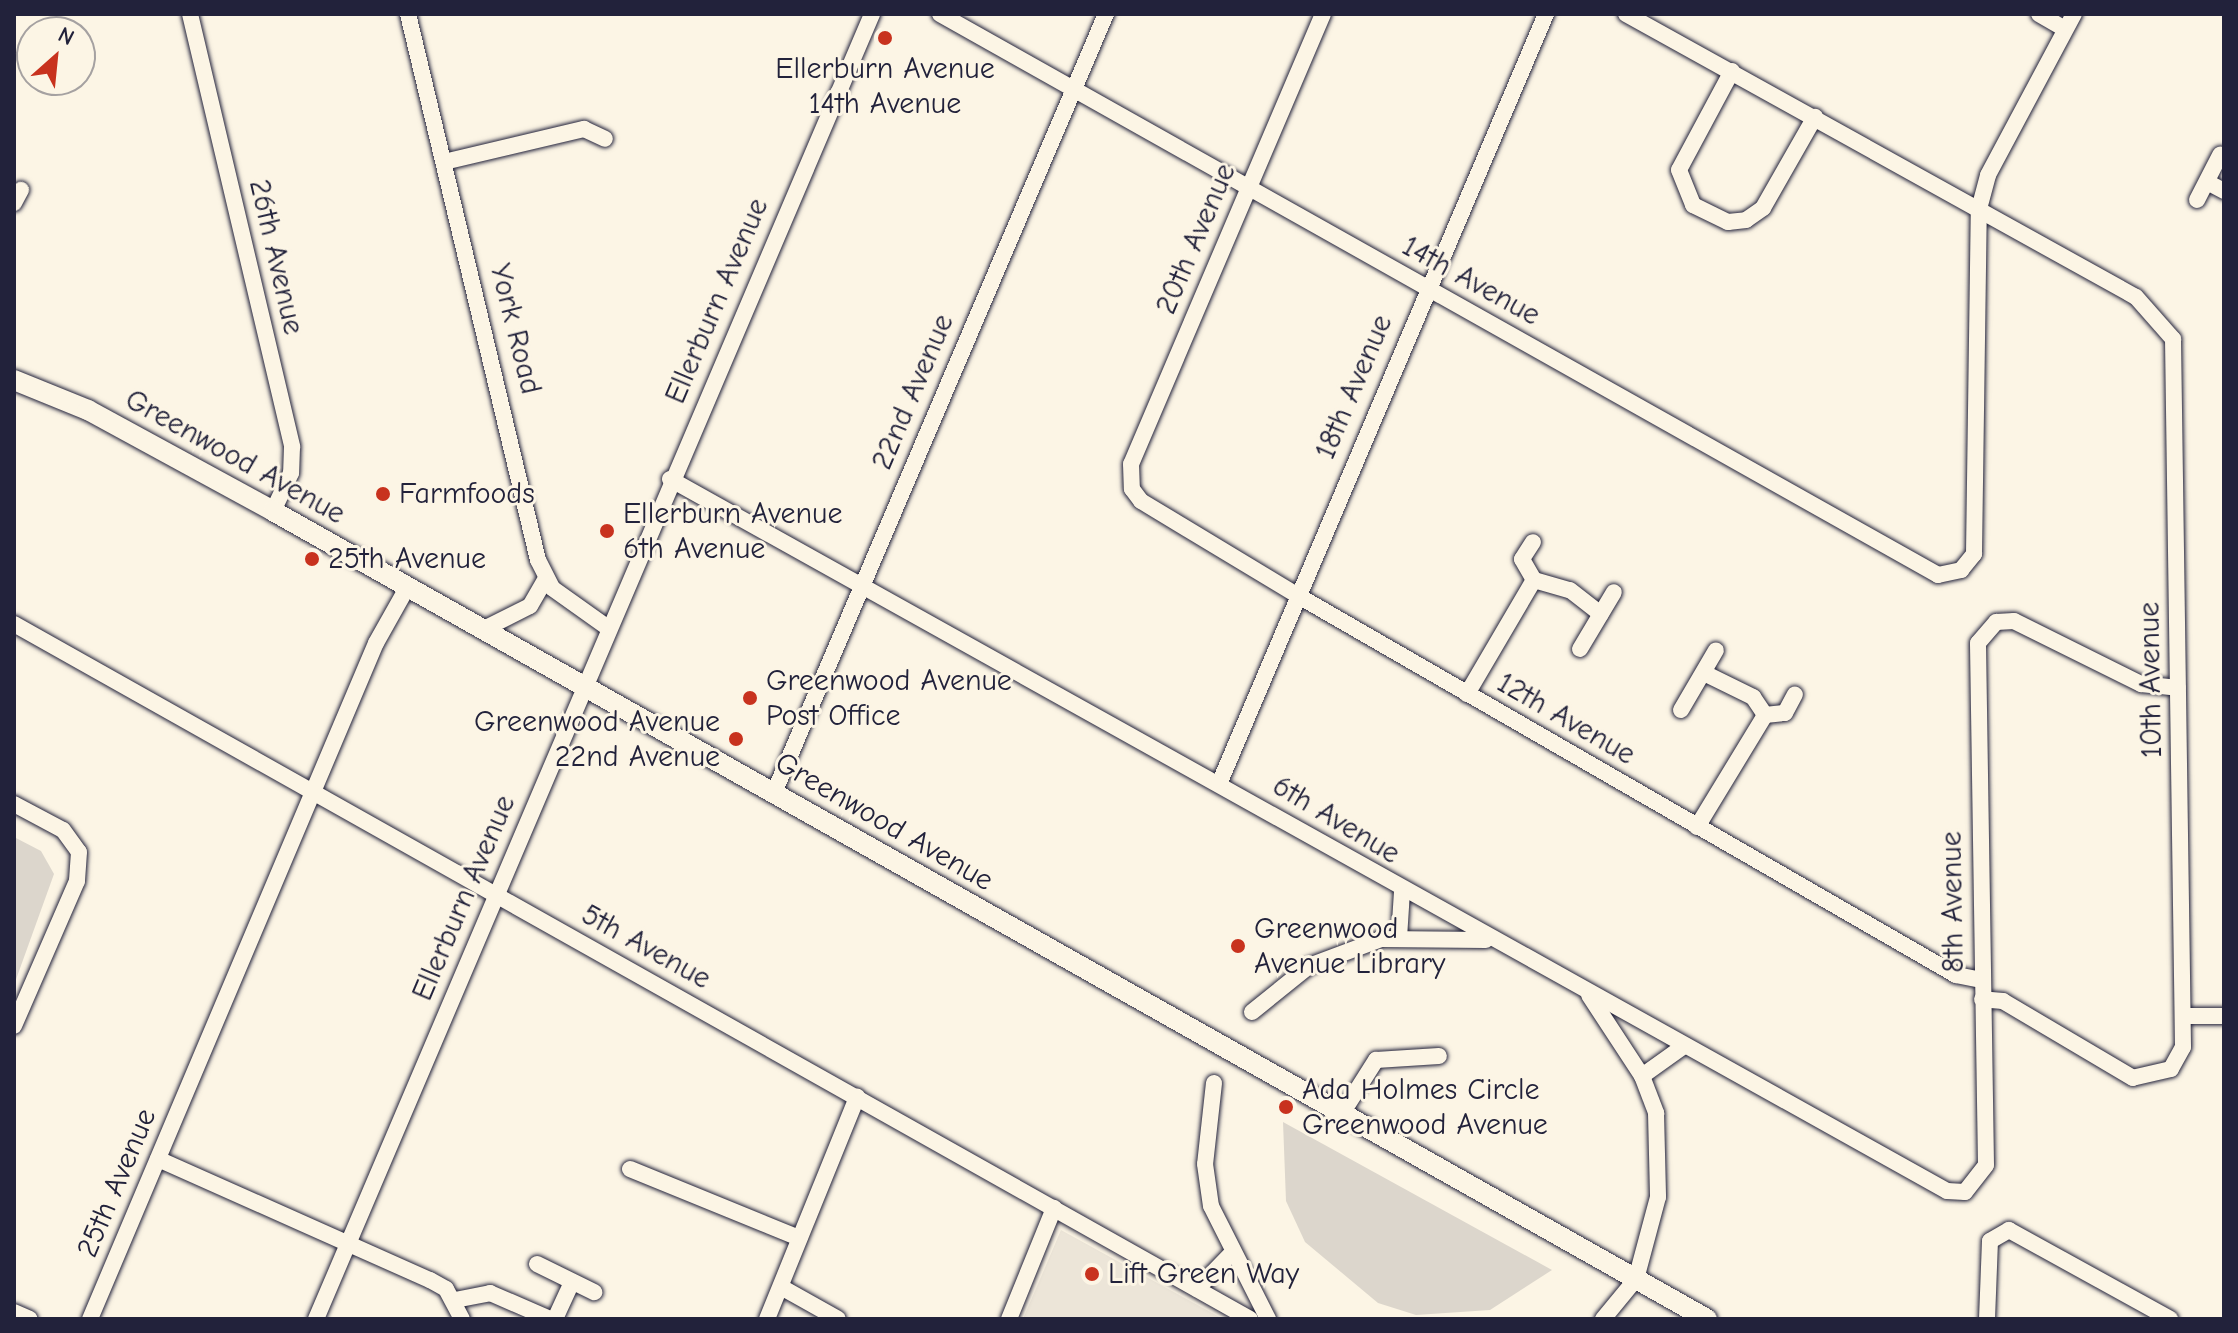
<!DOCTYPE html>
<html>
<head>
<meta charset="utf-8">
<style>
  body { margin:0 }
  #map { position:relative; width:2238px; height:1333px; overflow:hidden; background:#fcf5e5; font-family:"Comic Neue",sans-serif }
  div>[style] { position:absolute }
  .built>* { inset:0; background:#ece5d8 }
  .green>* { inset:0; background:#dcd6cc }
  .roads { filter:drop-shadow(0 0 2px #22223b) drop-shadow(0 0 2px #22223b) }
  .minor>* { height:16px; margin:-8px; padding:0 8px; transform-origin:8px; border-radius:8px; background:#fcf5e5 }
  .tertiary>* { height:20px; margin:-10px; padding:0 10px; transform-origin:10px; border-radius:10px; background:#fcf5e5 }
  .dots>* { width:22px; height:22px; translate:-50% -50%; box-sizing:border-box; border:4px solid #fcf5e5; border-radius:50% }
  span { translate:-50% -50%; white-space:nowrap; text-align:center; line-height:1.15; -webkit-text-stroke:6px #fcf5e5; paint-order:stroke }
  .poi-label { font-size:30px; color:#22223b }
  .left { translate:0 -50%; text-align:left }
  .right { translate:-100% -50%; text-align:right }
  .street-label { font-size:30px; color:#22223b }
  .frame { position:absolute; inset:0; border:16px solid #22223b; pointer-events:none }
  .north { position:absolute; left:16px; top:16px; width:80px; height:80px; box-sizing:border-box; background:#fcf5e5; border:2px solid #a5a1a1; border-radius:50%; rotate:27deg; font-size:22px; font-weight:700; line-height:32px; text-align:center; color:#22223b }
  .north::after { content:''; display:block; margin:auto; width:28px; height:36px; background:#c8321e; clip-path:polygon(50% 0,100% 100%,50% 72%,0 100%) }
</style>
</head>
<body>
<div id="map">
  <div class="built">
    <i style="clip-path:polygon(1061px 1230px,1223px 1319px,1023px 1319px)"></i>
  </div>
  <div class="green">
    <i style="clip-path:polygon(14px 837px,41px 851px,54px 874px,14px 985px)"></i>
    <i style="clip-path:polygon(1283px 1122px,1552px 1270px,1490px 1310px,1416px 1315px,1378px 1303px,1305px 1242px,1286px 1201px)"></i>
  </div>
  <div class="roads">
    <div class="minor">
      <i style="left:190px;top:14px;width:445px;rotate:76.7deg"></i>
      <i style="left:292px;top:447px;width:26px;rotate:92deg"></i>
      <i style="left:291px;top:473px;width:42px;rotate:115.3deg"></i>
      <i style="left:408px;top:14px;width:561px;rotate:76.61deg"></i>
      <i style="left:538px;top:560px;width:31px;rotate:63deg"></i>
      <i style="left:552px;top:588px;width:69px;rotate:35.5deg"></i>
      <i style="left:940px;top:14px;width:1145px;rotate:29.34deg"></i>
      <i style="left:1938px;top:575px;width:24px;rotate:-12deg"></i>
      <i style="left:1961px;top:570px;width:21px;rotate:-51deg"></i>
      <i style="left:1974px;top:554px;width:345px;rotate:-89.2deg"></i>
      <i style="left:1979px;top:209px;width:35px;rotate:-75deg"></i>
      <i style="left:1988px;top:175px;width:183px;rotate:-61.9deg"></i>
      <i style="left:1323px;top:14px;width:489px;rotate:113.1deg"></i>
      <i style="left:1131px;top:464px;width:25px;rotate:88deg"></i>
      <i style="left:1132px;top:489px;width:15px;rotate:53deg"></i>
      <i style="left:1141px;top:501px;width:180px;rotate:31.1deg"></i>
      <i style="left:1295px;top:594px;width:763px;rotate:29.96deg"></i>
      <i style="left:1956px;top:975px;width:25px;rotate:11deg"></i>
      <i style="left:1626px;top:14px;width:583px;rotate:29.03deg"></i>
      <i style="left:2136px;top:297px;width:56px;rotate:48.6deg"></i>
      <i style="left:2173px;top:339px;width:708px;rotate:89.19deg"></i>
      <i style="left:2183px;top:1047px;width:25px;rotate:119deg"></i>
      <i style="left:2171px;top:1069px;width:39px;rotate:167deg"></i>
      <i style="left:2133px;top:1078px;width:151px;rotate:-149.4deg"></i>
      <i style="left:2003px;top:1001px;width:21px;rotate:-175deg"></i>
      <i style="left:2039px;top:14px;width:30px;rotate:30deg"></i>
      <i style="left:1732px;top:71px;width:112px;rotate:118.2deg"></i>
      <i style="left:1679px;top:170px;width:38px;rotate:68deg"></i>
      <i style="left:1693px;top:205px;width:39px;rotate:26deg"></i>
      <i style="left:1728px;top:222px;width:18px;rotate:-6deg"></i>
      <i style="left:1746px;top:220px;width:21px;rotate:-35deg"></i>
      <i style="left:1763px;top:208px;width:105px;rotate:-60.3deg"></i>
      <i style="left:444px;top:162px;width:144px;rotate:-13.3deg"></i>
      <i style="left:584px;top:129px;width:23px;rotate:25deg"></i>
      <i style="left:2209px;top:183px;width:17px;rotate:28deg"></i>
      <i style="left:2197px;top:200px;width:51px;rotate:-62.9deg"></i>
      <i style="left:14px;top:203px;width:15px;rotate:-62deg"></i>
      <i style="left:670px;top:479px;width:1462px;rotate:29.14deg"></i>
      <i style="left:1947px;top:1191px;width:18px;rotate:3deg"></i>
      <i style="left:1965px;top:1192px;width:34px;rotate:-52deg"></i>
      <i style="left:1986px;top:1165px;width:522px;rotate:-90.88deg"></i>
      <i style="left:1978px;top:643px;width:28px;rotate:-49deg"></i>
      <i style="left:1996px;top:622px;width:18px;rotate:-3deg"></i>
      <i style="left:2014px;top:621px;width:142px;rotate:26.4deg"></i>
      <i style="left:2141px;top:684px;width:37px;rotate:6deg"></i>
      <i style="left:1534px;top:580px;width:37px;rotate:16deg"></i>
      <i style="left:1570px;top:590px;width:39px;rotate:38deg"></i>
      <i style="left:14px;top:624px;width:1418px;rotate:29.35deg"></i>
      <i style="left:484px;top:629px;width:51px;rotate:-26.6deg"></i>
      <i style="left:530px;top:606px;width:32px;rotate:-60deg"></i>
      <i style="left:1580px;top:649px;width:66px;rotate:-59.2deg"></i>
      <i style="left:1704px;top:673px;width:55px;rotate:26.1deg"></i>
      <i style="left:1753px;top:697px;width:22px;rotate:56deg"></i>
      <i style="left:1467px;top:694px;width:132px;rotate:-59.6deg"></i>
      <i style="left:1534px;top:580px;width:24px;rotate:-120deg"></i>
      <i style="left:1522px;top:559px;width:20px;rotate:-57deg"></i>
      <i style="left:1681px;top:710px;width:69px;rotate:-59.7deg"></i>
      <i style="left:1219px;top:784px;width:837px;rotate:-66.99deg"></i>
      <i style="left:774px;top:793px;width:847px;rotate:-66.92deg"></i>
      <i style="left:14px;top:804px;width:55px;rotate:28deg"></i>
      <i style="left:63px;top:830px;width:27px;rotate:54deg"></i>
      <i style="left:79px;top:852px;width:29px;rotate:94deg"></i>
      <i style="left:77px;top:881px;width:158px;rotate:113.5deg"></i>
      <i style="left:1697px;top:827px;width:131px;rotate:-58.7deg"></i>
      <i style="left:1765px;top:715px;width:20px;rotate:-6deg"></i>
      <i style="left:1785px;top:713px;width:21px;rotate:-62deg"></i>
      <i style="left:1399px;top:938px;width:46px;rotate:-86.3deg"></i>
      <i style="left:1589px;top:995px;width:97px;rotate:56.8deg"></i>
      <i style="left:1642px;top:1076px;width:40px;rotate:69deg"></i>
      <i style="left:1656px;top:1113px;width:84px;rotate:88.6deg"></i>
      <i style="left:1658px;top:1197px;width:85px;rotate:105deg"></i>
      <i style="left:1636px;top:1279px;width:52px;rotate:129.5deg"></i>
      <i style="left:1252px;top:1012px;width:73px;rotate:-38.9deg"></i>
      <i style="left:1309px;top:966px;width:77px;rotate:-20.6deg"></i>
      <i style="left:1381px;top:939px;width:105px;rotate:0.5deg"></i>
      <i style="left:2186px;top:1016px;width:38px"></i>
      <i style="left:1642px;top:1076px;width:52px;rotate:-35.5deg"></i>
      <i style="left:1214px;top:1083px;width:81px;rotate:96.3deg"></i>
      <i style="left:1205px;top:1164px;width:42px;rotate:81.9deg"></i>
      <i style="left:1211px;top:1206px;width:127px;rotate:63.2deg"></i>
      <i style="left:1343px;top:1112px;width:62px;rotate:-57.6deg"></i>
      <i style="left:1376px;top:1060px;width:63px;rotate:-3.6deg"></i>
      <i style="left:158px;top:1159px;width:298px;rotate:24deg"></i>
      <i style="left:430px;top:1280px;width:18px;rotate:29deg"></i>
      <i style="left:446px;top:1289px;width:34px;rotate:62deg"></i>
      <i style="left:630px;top:1169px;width:183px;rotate:22.2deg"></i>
      <i style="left:537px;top:1264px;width:64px;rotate:26.2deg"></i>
      <i style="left:781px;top:1287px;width:65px;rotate:29.3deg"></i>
      <i style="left:1197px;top:1289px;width:47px;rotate:-45.9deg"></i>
      <i style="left:455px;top:1300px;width:36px;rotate:-11deg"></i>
      <i style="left:490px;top:1293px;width:65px;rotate:23.4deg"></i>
      <i style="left:14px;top:1312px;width:17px;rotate:24deg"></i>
      <i style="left:90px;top:1319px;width:734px;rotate:-67.07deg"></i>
      <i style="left:376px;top:643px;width:65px;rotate:-60.7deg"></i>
      <i style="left:316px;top:1319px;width:1419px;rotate:-66.92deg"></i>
      <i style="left:555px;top:1319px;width:41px;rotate:-65.3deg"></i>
      <i style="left:767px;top:1319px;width:240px;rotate:-67.9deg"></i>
      <i style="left:1009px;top:1319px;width:120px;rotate:-67.9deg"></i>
      <i style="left:1987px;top:1319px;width:78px;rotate:-87.8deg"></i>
      <i style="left:1990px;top:1241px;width:22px;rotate:-30deg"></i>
      <i style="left:2009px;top:1230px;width:184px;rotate:28.9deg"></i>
    </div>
    <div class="tertiary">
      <i style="left:14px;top:380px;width:80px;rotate:22.1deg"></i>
      <i style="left:88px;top:410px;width:211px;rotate:28.6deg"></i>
      <i style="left:273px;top:511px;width:1646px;rotate:29.4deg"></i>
    </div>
  </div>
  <div class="dots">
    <i style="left:885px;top:38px;background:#c8321e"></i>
    <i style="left:383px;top:494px;background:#c8321e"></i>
    <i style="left:607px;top:531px;background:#c8321e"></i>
    <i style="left:312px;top:559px;background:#c8321e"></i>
    <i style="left:750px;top:698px;background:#c8321e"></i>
    <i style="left:736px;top:739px;background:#c8321e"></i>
    <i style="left:1238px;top:946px;background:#c8321e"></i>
    <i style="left:1286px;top:1107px;background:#c8321e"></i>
    <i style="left:1092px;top:1274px;background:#c8321e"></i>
  </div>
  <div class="poi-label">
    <span style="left:885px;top:86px">Ellerburn Avenue<br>14th Avenue</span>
    <span class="left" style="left:399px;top:494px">Farmfoods</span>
    <span class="left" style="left:623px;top:531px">Ellerburn Avenue<br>6th Avenue</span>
    <span class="left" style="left:328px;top:559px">25th Avenue</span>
    <span class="left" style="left:766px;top:698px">Greenwood Avenue<br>Post Office</span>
    <span class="right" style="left:720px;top:739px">Greenwood Avenue<br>22nd Avenue</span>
    <span class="left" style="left:1254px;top:946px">Greenwood<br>Avenue Library</span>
    <span class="left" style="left:1302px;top:1107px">Ada Holmes Circle<br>Greenwood Avenue</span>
    <span class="left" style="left:1108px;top:1274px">Lift Green Way</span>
  </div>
  <div class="street-label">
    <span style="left:1196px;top:239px;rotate:-67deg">20th Avenue</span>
    <span style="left:276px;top:257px;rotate:77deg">26th Avenue</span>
    <span style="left:1471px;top:281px;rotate:29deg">14th Avenue</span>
    <span style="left:717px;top:301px;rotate:-67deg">Ellerburn Avenue</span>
    <span style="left:515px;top:329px;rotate:76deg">York Road</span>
    <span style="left:1354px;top:387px;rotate:-67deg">18th Avenue</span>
    <span style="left:913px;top:392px;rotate:-67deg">22nd Avenue</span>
    <span style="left:235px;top:457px;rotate:29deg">Greenwood Avenue</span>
    <span style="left:2151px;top:680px;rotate:-91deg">10th Avenue</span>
    <span style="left:1566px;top:719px;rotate:30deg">12th Avenue</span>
    <span style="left:1336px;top:820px;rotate:31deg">6th Avenue</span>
    <span style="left:884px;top:822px;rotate:30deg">Greenwood Avenue</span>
    <span style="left:464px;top:898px;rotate:-67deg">Ellerburn Avenue</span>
    <span style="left:1953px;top:902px;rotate:-91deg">8th Avenue</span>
    <span style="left:646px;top:947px;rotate:29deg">5th Avenue</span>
    <span style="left:117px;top:1183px;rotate:-67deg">25th Avenue</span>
  </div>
  <div class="frame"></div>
  <div class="north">N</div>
</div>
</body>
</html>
